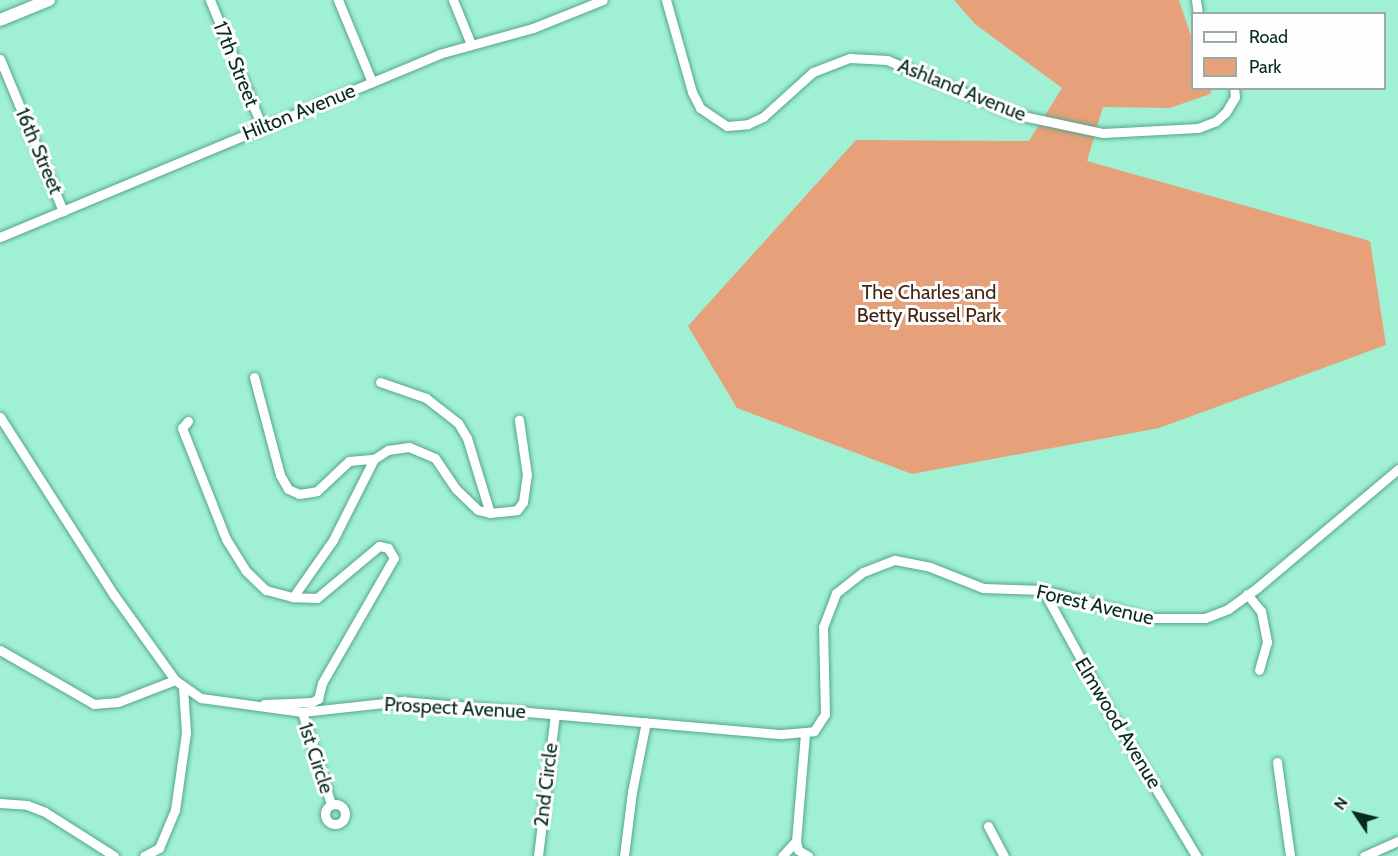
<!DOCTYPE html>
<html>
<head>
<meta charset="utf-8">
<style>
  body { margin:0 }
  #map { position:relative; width:1398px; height:856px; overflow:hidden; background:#a0f1d3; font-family:Cabin,sans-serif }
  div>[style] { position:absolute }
  .green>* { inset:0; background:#e6a07a }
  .roads { filter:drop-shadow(0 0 2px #55a58a) drop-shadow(0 0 2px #55a58a) }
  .minor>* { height:9px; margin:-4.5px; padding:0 4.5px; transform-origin:4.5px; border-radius:4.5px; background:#fff }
  .minor>.ring { margin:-4.5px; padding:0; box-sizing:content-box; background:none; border:9px solid #fff; border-radius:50% }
  .tertiary>* { height:12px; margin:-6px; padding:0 6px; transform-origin:6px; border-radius:6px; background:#fff }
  span { translate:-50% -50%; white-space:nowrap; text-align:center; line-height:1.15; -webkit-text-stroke:6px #fefefe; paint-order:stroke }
  .street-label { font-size:20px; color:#082b21 }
  .park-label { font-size:20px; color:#452512 }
  .legend { position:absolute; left:1191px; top:12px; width:195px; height:78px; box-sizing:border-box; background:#fefefe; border:2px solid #9caaa6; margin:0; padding:8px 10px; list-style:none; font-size:18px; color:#082b21 }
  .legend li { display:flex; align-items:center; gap:12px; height:30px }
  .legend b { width:30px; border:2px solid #9caaa6 }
  .north { position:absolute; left:1326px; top:784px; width:60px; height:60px; -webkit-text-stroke:4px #fefefe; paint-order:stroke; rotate:305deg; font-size:16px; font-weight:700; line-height:24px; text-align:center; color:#082b21 }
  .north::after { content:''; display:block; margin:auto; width:21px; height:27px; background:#082b21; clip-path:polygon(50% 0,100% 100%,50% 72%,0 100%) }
</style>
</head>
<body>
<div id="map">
  <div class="green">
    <i style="clip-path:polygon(954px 0,1179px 0,1192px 39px,1192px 88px,1212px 89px,1210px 94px,1170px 108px,1103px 107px,1087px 161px,1370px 241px,1386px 345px,1159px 428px,912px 474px,737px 408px,688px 326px,856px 140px,1029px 141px,1062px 88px,975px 24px)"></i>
  </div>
  <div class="roads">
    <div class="minor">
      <i style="left:210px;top:0;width:137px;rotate:67.7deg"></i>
      <i style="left:338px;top:0;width:89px;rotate:67.5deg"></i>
      <i style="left:453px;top:0;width:48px;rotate:67.8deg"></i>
      <i style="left:666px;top:0;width:96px;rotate:74.2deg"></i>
      <i style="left:692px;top:92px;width:18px;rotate:63deg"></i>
      <i style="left:700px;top:108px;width:32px;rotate:34deg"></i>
      <i style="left:727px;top:126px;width:21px;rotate:-5deg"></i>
      <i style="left:748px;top:124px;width:17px;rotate:-25deg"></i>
      <i style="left:763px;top:117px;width:67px;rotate:-42deg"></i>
      <i style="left:813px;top:72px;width:40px;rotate:-21deg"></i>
      <i style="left:850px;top:58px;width:37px;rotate:3deg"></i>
      <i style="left:887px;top:60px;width:142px;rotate:22.8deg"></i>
      <i style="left:1018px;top:115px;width:87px;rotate:12deg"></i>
      <i style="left:1103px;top:133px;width:95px;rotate:-3deg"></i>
      <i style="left:1198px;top:128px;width:19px;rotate:-21deg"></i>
      <i style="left:1216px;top:121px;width:13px;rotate:-42deg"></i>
      <i style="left:1226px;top:112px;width:17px;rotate:-59deg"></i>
      <i style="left:1235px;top:97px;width:9px;rotate:-96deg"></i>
      <i style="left:1196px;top:0;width:14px;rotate:82deg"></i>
      <i style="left:0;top:59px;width:165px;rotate:67.5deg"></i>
      <i style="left:0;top:237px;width:476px;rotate:-22.6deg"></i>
      <i style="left:439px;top:54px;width:98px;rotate:-15.5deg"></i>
      <i style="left:533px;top:28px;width:75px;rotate:-21.8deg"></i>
      <i style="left:254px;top:377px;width:101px;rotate:75.1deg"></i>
      <i style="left:280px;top:475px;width:16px;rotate:60deg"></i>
      <i style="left:288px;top:489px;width:12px;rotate:24deg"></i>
      <i style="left:299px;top:494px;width:18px;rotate:-9deg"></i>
      <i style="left:317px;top:491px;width:44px;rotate:-43.2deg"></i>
      <i style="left:349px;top:461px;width:25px;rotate:-5deg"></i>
      <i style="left:374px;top:459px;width:17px;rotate:-33deg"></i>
      <i style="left:388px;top:450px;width:21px;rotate:-8deg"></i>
      <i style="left:409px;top:447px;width:28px;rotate:23deg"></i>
      <i style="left:435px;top:458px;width:37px;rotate:56deg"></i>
      <i style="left:456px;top:489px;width:30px;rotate:44deg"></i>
      <i style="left:478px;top:510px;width:12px;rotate:14deg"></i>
      <i style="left:490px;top:513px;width:27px;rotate:-6deg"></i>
      <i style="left:517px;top:510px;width:10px;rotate:-53deg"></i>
      <i style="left:523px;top:502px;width:27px;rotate:-82deg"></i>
      <i style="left:527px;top:475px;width:56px;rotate:-98.3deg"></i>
      <i style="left:380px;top:382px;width:49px;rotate:19.2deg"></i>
      <i style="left:426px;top:398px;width:41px;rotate:38deg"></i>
      <i style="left:458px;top:423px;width:17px;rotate:59deg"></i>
      <i style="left:467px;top:438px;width:78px;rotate:73deg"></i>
      <i style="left:0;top:417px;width:211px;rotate:57.4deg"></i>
      <i style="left:114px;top:595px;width:105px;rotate:54.3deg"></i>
      <i style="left:175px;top:680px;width:32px;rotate:35deg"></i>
      <i style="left:201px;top:698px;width:102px;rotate:7.9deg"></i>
      <i style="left:302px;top:712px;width:101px;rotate:-6.3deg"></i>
      <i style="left:402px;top:701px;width:381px;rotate:5deg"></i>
      <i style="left:782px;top:734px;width:32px;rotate:-5deg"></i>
      <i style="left:814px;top:731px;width:20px;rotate:-57deg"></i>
      <i style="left:825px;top:714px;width:87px;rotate:-91.3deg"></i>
      <i style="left:823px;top:627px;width:36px;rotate:-69deg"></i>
      <i style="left:836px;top:593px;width:34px;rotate:-38deg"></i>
      <i style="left:863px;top:572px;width:34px;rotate:-21deg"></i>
      <i style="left:895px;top:560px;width:36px;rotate:11deg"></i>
      <i style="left:930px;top:567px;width:57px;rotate:21.6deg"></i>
      <i style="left:983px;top:588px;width:60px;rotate:1.9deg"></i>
      <i style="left:1043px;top:590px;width:109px;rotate:14.9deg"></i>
      <i style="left:1148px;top:618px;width:57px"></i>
      <i style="left:1205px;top:618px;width:25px;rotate:-21deg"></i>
      <i style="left:1228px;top:609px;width:37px;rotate:-36deg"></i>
      <i style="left:1258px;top:587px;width:183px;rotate:-40.1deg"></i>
      <i style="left:188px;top:421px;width:9px;rotate:131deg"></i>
      <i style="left:182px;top:428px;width:119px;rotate:68.4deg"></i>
      <i style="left:226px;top:539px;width:36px;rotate:58deg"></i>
      <i style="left:245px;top:570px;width:29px;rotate:44deg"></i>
      <i style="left:266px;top:590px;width:28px;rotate:15deg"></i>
      <i style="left:293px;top:597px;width:70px;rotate:-54.9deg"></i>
      <i style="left:333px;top:540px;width:91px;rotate:-63.2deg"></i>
      <i style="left:1043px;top:590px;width:133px;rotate:61.3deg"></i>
      <i style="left:1107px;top:707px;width:174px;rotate:59.1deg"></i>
      <i style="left:1247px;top:594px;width:22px;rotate:51deg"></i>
      <i style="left:1261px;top:611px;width:32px;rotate:79deg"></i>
      <i style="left:1267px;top:642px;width:29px;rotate:106deg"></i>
      <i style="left:0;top:650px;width:108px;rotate:29.9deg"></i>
      <i style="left:94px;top:704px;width:24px;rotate:-5deg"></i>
      <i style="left:118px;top:702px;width:61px;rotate:-21.1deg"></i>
      <i style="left:264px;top:704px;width:48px;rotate:-2.4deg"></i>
      <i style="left:312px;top:702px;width:7px;rotate:-27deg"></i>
      <i style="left:318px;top:699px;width:16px;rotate:-76deg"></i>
      <i style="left:322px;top:683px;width:144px;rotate:-60.1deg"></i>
      <i style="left:394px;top:558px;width:12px;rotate:-121deg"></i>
      <i style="left:388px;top:548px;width:9px;rotate:-167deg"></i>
      <i style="left:379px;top:546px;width:81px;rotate:140deg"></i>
      <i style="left:317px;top:598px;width:24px;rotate:-178deg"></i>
      <i style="left:302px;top:712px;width:96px;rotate:72.5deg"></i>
      <i style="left:805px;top:734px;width:107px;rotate:94.8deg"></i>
      <i style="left:796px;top:841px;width:9px;rotate:77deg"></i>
      <i style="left:798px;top:850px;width:12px;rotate:31deg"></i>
      <i style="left:1277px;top:762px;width:95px;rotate:82.1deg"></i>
      <i style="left:0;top:803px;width:27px;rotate:4deg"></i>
      <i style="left:27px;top:805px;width:19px;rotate:21deg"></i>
      <i style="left:45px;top:812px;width:82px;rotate:32.5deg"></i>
      <i class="ring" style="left:325px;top:804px;width:11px;height:11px"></i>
      <i style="left:988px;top:826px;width:34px;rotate:62deg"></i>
      <i style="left:144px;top:856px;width:17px;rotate:-28deg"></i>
      <i style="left:159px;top:848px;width:41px;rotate:-67.2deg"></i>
      <i style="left:175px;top:810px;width:78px;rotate:-81.9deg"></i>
      <i style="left:186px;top:733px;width:45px;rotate:-93.8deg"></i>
      <i style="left:538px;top:856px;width:143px;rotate:-83.2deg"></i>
      <i style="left:624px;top:856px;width:64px;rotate:-82.9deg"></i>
      <i style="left:632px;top:792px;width:71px;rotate:-78.7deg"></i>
      <i style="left:782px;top:856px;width:21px;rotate:-47deg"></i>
      <i style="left:1364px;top:856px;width:37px;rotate:-24deg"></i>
    </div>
    <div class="tertiary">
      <i style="left:0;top:20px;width:53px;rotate:-22.2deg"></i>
    </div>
  </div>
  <div class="street-label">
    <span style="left:236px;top:64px;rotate:68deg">17th Street</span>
    <span style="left:962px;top:90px;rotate:22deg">Ashland Avenue</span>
    <span style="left:299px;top:112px;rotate:-22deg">Hilton Avenue</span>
    <span style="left:39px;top:151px;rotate:67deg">16th Street</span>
    <span style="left:1095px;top:605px;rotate:13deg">Forest Avenue</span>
    <span style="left:455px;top:708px;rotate:3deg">Prospect Avenue</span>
    <span style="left:1118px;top:723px;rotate:59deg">Elmwood Avenue</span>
    <span style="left:316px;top:758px;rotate:72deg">1st Circle</span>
    <span style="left:546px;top:785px;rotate:-83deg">2nd Circle</span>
  </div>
  <div class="park-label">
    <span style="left:929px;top:304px">The Charles and<br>Betty Russel Park</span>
  </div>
  <ul class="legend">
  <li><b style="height:8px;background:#fff"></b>Road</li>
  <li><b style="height:16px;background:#e6a07a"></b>Park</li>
  </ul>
  <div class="north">N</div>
</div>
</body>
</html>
